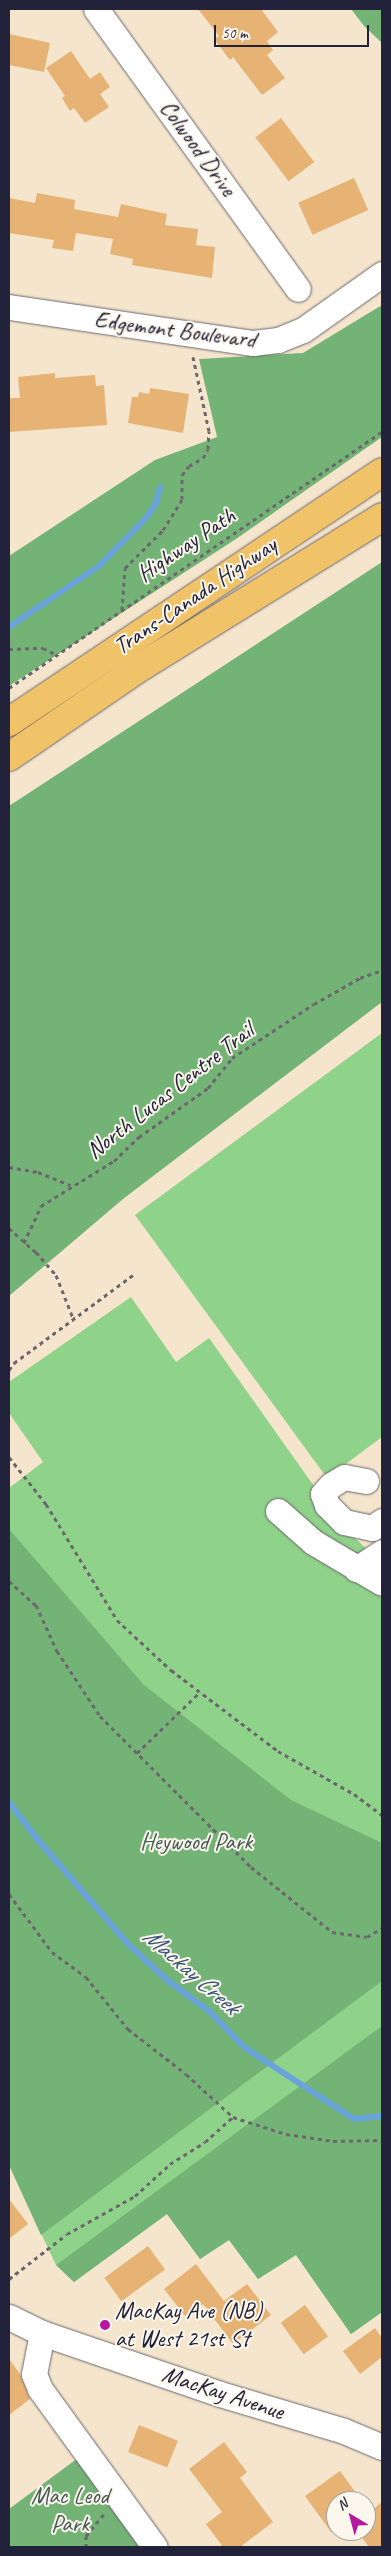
<!DOCTYPE html>
<html>
<head>
<meta charset="utf-8">
<style>
  body { margin:0 }
  #map { position:relative; width:391px; height:2556px; overflow:hidden; background:#f4e5cc; font-family:Caveat,sans-serif }
  div>[style] { position:absolute }
  .green>* { inset:0; background:#8fd28a }
  .forest>* { inset:0; background:#73b476 }
  .stream>* { height:6px; margin:-3px; padding:0 3px; transform-origin:3px; border-radius:3px; background:#69a5da }
  .building>* { inset:0; background:#e6b375; transform-origin:0 0 }
  .path>* { height:3px; margin-top:-1.5px; transform-origin:0; background:repeating-linear-gradient(90deg,#6c666e 0 4px,transparent 0 8px) }
  .roads { filter:drop-shadow(0 0 1px #6c666e) drop-shadow(0 0 1px #6c666e) }
  .minor>* { height:25px; margin:-12.5px; padding:0 12.5px; transform-origin:12.5px; border-radius:12.5px; background:#fff }
  .highway>* { height:28px; margin:-14px; padding:0 14px; transform-origin:14px; border-radius:14px; background:#f1c369 }
  .dots>* { width:14px; height:14px; translate:-50% -50%; box-sizing:border-box; border:2px solid #fbf7ec; border-radius:50% }
  span { translate:-50% -50%; white-space:nowrap; text-align:center; line-height:1.15; -webkit-text-stroke:4px #fbf7ec; paint-order:stroke }
  .street-label { font-size:24px; color:#22223b }
  .park-label { font-size:24px; color:#435753 }
  .poi-label { font-size:24px; color:#22223b }
  .left { translate:0 -50%; text-align:left }
  .water-label { font-size:25px; color:#3e567b; font-style:italic }
  .frame { position:absolute; inset:0; border:10px solid #22223b; pointer-events:none }
  .north { position:absolute; left:326px; top:2491px; width:50px; height:50px; box-sizing:border-box; background:#fbf7ec; border:1px solid #a4a2a5; border-radius:50%; rotate:323deg; font-size:14px; font-weight:700; line-height:20px; text-align:center; color:#22223b }
  .north::after { content:''; display:block; margin:auto; width:18px; height:22px; background:#b5179e; clip-path:polygon(50% 0,100% 100%,50% 72%,0 100%) }
  .scale { position:absolute; left:214px; top:25px; width:155px; height:22px; box-sizing:border-box; border:2px solid #22223b; border-top:0; padding-left:6px; font-size:15px; line-height:18px; white-space:nowrap; color:#22223b; -webkit-text-stroke:4px #fbf7ec; paint-order:stroke }
</style>
</head>
<body>
<div id="map">
  <div class="green">
    <i style="clip-path:polygon(382px 1033px,382px 1437px,327px 1478px,135px 1215px)"></i>
    <i style="clip-path:polygon(131px 1297px,176px 1362px,209px 1338px,343px 1527px,382px 1563px,382px 2312px,351px 2334px,296px 2255px,258px 2279px,229px 2240px,200px 2259px,167px 2214px,74px 2282px,56px 2265px,9px 2165px,9px 1488px,43px 1462px,9px 1413px,9px 1382px)"></i>
  </div>
  <div class="forest">
    <i style="clip-path:polygon(351px 9px,382px 9px,382px 43px,364px 26px)"></i>
    <i style="clip-path:polygon(382px 305px,382px 437px,236px 539px,9px 686px,9px 556px,155px 460px,217px 437px,199px 359px,303px 353px)"></i>
    <i style="clip-path:polygon(382px 562px,382px 1002px,123px 1199px,9px 1296px,9px 806px)"></i>
    <i style="clip-path:polygon(9px 1529px,144px 1685px,291px 1800px,382px 1843px,382px 1981px,41px 2235px,9px 2165px)"></i>
    <i style="clip-path:polygon(382px 2026px,382px 2312px,351px 2334px,296px 2255px,258px 2279px,229px 2240px,200px 2259px,167px 2214px,74px 2282px,56px 2265px)"></i>
    <i style="clip-path:polygon(78px 2458px,142px 2547px,9px 2547px,9px 2509px)"></i>
  </div>
  <div class="stream">
    <i style="left:9px;top:627px;width:109px;rotate:-34.1deg"></i>
    <i style="left:99px;top:566px;width:67px;rotate:-45.6deg"></i>
    <i style="left:146px;top:518px;width:18px;rotate:-56deg"></i>
    <i style="left:156px;top:503px;width:16px;rotate:-75deg"></i>
    <i style="left:9px;top:1802px;width:48px;rotate:52.7deg"></i>
    <i style="left:38px;top:1840px;width:138px;rotate:49.1deg"></i>
    <i style="left:128px;top:1944px;width:53px;rotate:42.7deg"></i>
    <i style="left:167px;top:1980px;width:52px;rotate:36.4deg"></i>
    <i style="left:209px;top:2011px;width:50px;rotate:45.8deg"></i>
    <i style="left:244px;top:2047px;width:131px;rotate:33.2deg"></i>
    <i style="left:354px;top:2119px;width:28px;rotate:-6deg"></i>
  </div>
  <div class="building">
    <i style="clip-path:polygon(198px 9px,261px 9px,278px 32px,267px 41px,273px 50px,267px 55px,285px 78px,262px 95px,233px 57px,230px 60px,214px 39px,219px 36px)"></i>
    <i style="clip-path:polygon(9px 34px,50px 43px,44px 72px,9px 65px)"></i>
    <i style="clip-path:polygon(71px 51px,90px 79px,100px 72px,110px 87px,100px 94px,109px 107px,85px 123px,74px 108px,70px 111px,62px 98px,65px 96px,46px 68px)"></i>
    <i style="left:281px;top:118px;width:55px;height:32px;rotate:53deg"></i>
    <i style="left:354px;top:178px;width:35px;height:61px;rotate:66deg"></i>
    <i style="clip-path:polygon(37px 193px,75px 200px,74px 209px,118px 217px,121px 204px,167px 214px,165px 225px,198px 229px,196px 245px,215px 247px,212px 278px,132px 265px,133px 259px,110px 254px,113px 239px,76px 233px,73px 251px,52px 248px,54px 240px,9px 233px,9px 198px,35px 203px)"></i>
    <i style="clip-path:polygon(55px 373px,55px 378px,95px 375px,96px 386px,104px 385px,107px 425px,9px 432px,9px 398px,20px 398px,18px 377px)"></i>
    <i style="clip-path:polygon(150px 388px,189px 394px,183px 433px,128px 423px,132px 397px,138px 397px,139px 392px,149px 394px)"></i>
    <i style="clip-path:polygon(9px 2199px,28px 2224px,9px 2239px)"></i>
    <i style="left:148px;top:2246px;width:29px;height:54px;rotate:54deg"></i>
    <i style="clip-path:polygon(196px 2264px,224px 2301px,247px 2284px,271px 2315px,233px 2344px,203px 2304px,186px 2317px,164px 2289px)"></i>
    <i style="left:305px;top:2305px;width:39px;height:30px;rotate:54deg"></i>
    <i style="clip-path:polygon(375px 2328px,382px 2338px,382px 2357px,360px 2374px,343px 2351px)"></i>
    <i style="clip-path:polygon(9px 2359px,20px 2374px,30px 2399px,9px 2415px)"></i>
    <i style="left:139px;top:2425px;width:42px;height:29px;rotate:22deg"></i>
    <i style="clip-path:polygon(224px 2442px,247px 2472px,240px 2478px,273px 2522px,240px 2547px,223px 2547px,206px 2524px,222px 2512px,189px 2469px)"></i>
    <i style="clip-path:polygon(340px 2471px,362px 2501px,336px 2501px,336px 2528px,331px 2532px,305px 2496px)"></i>
    <i style="clip-path:polygon(382px 2502px,382px 2547px,369px 2547px,357px 2531px,366px 2531px,366px 2507px,370px 2512px)"></i>
  </div>
  <div class="path">
    <i style="left:122px;top:610px;width:42px;rotate:-85.9deg"></i>
    <i style="left:125px;top:568px;width:54px;rotate:-45deg"></i>
    <i style="left:163px;top:530px;width:36px;rotate:-58deg"></i>
    <i style="left:182px;top:499px;width:24px;rotate:-90deg"></i>
    <i style="left:182px;top:475px;width:11px;rotate:-52deg"></i>
    <i style="left:189px;top:466px;width:16px;rotate:-30deg"></i>
    <i style="left:203px;top:458px;width:10px;rotate:-61deg"></i>
    <i style="left:208px;top:449px;width:18px;rotate:-87deg"></i>
    <i style="left:209px;top:431px;width:76px;rotate:-102.2deg"></i>
    <i style="left:9px;top:649px;width:34px;rotate:-2deg"></i>
    <i style="left:43px;top:648px;width:16px;rotate:27deg"></i>
    <i style="left:9px;top:688px;width:452px;rotate:-34.5deg"></i>
    <i style="left:9px;top:1167px;width:29px;rotate:10deg"></i>
    <i style="left:38px;top:1172px;width:35px;rotate:22deg"></i>
    <i style="left:9px;top:1228px;width:36px;rotate:42deg"></i>
    <i style="left:36px;top:1252px;width:30px;rotate:49deg"></i>
    <i style="left:56px;top:1275px;width:46px;rotate:68.4deg"></i>
    <i style="left:24px;top:1243px;width:41px;rotate:-65.3deg"></i>
    <i style="left:41px;top:1206px;width:86px;rotate:-31.7deg"></i>
    <i style="left:114px;top:1161px;width:35px;rotate:-44deg"></i>
    <i style="left:139px;top:1137px;width:85px;rotate:-35.4deg"></i>
    <i style="left:208px;top:1088px;width:38px;rotate:-51deg"></i>
    <i style="left:232px;top:1058px;width:98px;rotate:-33.4deg"></i>
    <i style="left:314px;top:1004px;width:53px;rotate:-29.5deg"></i>
    <i style="left:360px;top:978px;width:23px;rotate:-20deg"></i>
    <i style="left:9px;top:1370px;width:9px;rotate:-54deg"></i>
    <i style="left:14px;top:1363px;width:148px;rotate:-36.5deg"></i>
    <i style="left:9px;top:1457px;width:60px;rotate:51.8deg"></i>
    <i style="left:46px;top:1504px;width:136px;rotate:58.5deg"></i>
    <i style="left:117px;top:1620px;width:74px;rotate:42.8deg"></i>
    <i style="left:171px;top:1670px;width:134px;rotate:37.1deg"></i>
    <i style="left:278px;top:1751px;width:87px;rotate:29.5deg"></i>
    <i style="left:354px;top:1794px;width:35px;rotate:37deg"></i>
    <i style="left:9px;top:1581px;width:36px;rotate:42deg"></i>
    <i style="left:36px;top:1605px;width:51px;rotate:65.5deg"></i>
    <i style="left:57px;top:1651px;width:78px;rotate:56.5deg"></i>
    <i style="left:100px;top:1716px;width:214px;rotate:45deg"></i>
    <i style="left:251px;top:1867px;width:104px;rotate:38.7deg"></i>
    <i style="left:332px;top:1932px;width:35px;rotate:8deg"></i>
    <i style="left:367px;top:1937px;width:17px;rotate:-31deg"></i>
    <i style="left:137px;top:1753px;width:88px;rotate:-44.1deg"></i>
    <i style="left:9px;top:1894px;width:72px;rotate:53.4deg"></i>
    <i style="left:52px;top:1952px;width:42px;rotate:36.3deg"></i>
    <i style="left:86px;top:1977px;width:67px;rotate:51.1deg"></i>
    <i style="left:128px;top:2029px;width:73px;rotate:37.8deg"></i>
    <i style="left:186px;top:2074px;width:64px;rotate:42.5deg"></i>
    <i style="left:233px;top:2117px;width:56px;rotate:17.8deg"></i>
    <i style="left:286px;top:2134px;width:48px;rotate:8.5deg"></i>
    <i style="left:333px;top:2141px;width:49px;rotate:-1.2deg"></i>
    <i style="left:9px;top:2279px;width:73px;rotate:-37.8deg"></i>
    <i style="left:67px;top:2234px;width:78px;rotate:-29.2deg"></i>
    <i style="left:135px;top:2196px;width:47px;rotate:-42.4deg"></i>
    <i style="left:170px;top:2164px;width:41px;rotate:-32.2deg"></i>
    <i style="left:205px;top:2142px;width:38px;rotate:-42deg"></i>
    <i style="left:86px;top:2547px;width:11px;rotate:-90deg"></i>
    <i style="left:86px;top:2536px;width:28px;rotate:-51deg"></i>
  </div>
  <div class="roads">
    <div class="minor">
      <i style="left:96px;top:9px;width:345px;rotate:54.2deg"></i>
      <i style="left:9px;top:307px;width:247px;rotate:8.4deg"></i>
      <i style="left:253px;top:343px;width:25px;rotate:-7deg"></i>
      <i style="left:278px;top:340px;width:27px;rotate:-22deg"></i>
      <i style="left:303px;top:330px;width:97px;rotate:-35.3deg"></i>
      <i style="left:366px;top:1481px;width:22px;rotate:-170deg"></i>
      <i style="left:344px;top:1477px;width:15px;rotate:148deg"></i>
      <i style="left:331px;top:1485px;width:12px;rotate:132deg"></i>
      <i style="left:323px;top:1494px;width:12px;rotate:70deg"></i>
      <i style="left:327px;top:1505px;width:24px;rotate:45deg"></i>
      <i style="left:344px;top:1522px;width:29px;rotate:12deg"></i>
      <i style="left:372px;top:1528px;width:12px;rotate:-35deg"></i>
      <i style="left:278px;top:1511px;width:47px;rotate:41.5deg"></i>
      <i style="left:313px;top:1542px;width:80px;rotate:30.7deg"></i>
      <i style="left:356px;top:1569px;width:31px;rotate:-33deg"></i>
      <i style="left:9px;top:2317px;width:37px;rotate:26deg"></i>
      <i style="left:42px;top:2333px;width:188px;rotate:18.9deg"></i>
      <i style="left:220px;top:2394px;width:129px;rotate:16.6deg"></i>
      <i style="left:344px;top:2431px;width:41px;rotate:22.8deg"></i>
      <i style="left:42px;top:2333px;width:42px;rotate:101deg"></i>
      <i style="left:34px;top:2374px;width:16px;rotate:68deg"></i>
      <i style="left:40px;top:2389px;width:195px;rotate:54deg"></i>
    </div>
    <div class="highway">
      <i style="left:9px;top:722px;width:449px;rotate:-33.8deg"></i>
      <i style="left:9px;top:757px;width:161px;rotate:-34.4deg"></i>
      <i style="left:142px;top:666px;width:282px;rotate:-31.8deg"></i>
    </div>
  </div>
  <div class="dots">
    <i style="left:105px;top:2325px;background:#b5179e"></i>
  </div>
  <div class="street-label">
    <span style="left:198px;top:148px;rotate:54deg">Colwood Drive</span>
    <span style="left:175px;top:330px;rotate:7deg">Edgemont Boulevard</span>
    <span style="left:186px;top:545px;rotate:-34deg">Highway Path</span>
    <span style="left:195px;top:596px;rotate:-34deg">Trans-Canada Highway</span>
    <span style="left:170px;top:1091px;rotate:-38deg">North Lucas Centre Trail</span>
    <span style="left:223px;top:2393px;rotate:18deg">MacKay Avenue</span>
  </div>
  <div class="park-label">
    <span style="left:196px;top:1842px">Heywood Park</span>
    <span style="left:70px;top:2510px">Mac Leod<br>Park</span>
  </div>
  <div class="poi-label">
    <span class="left" style="left:115px;top:2325px">MacKay Ave (NB)<br>at West 21st St</span>
  </div>
  <div class="water-label">
    <span style="left:191px;top:1971px;rotate:41deg">Mackay Creek</span>
  </div>
  <div class="frame"></div>
  <div class="north">N</div>
  <div class="scale">50 m</div>
</div>
</body>
</html>
